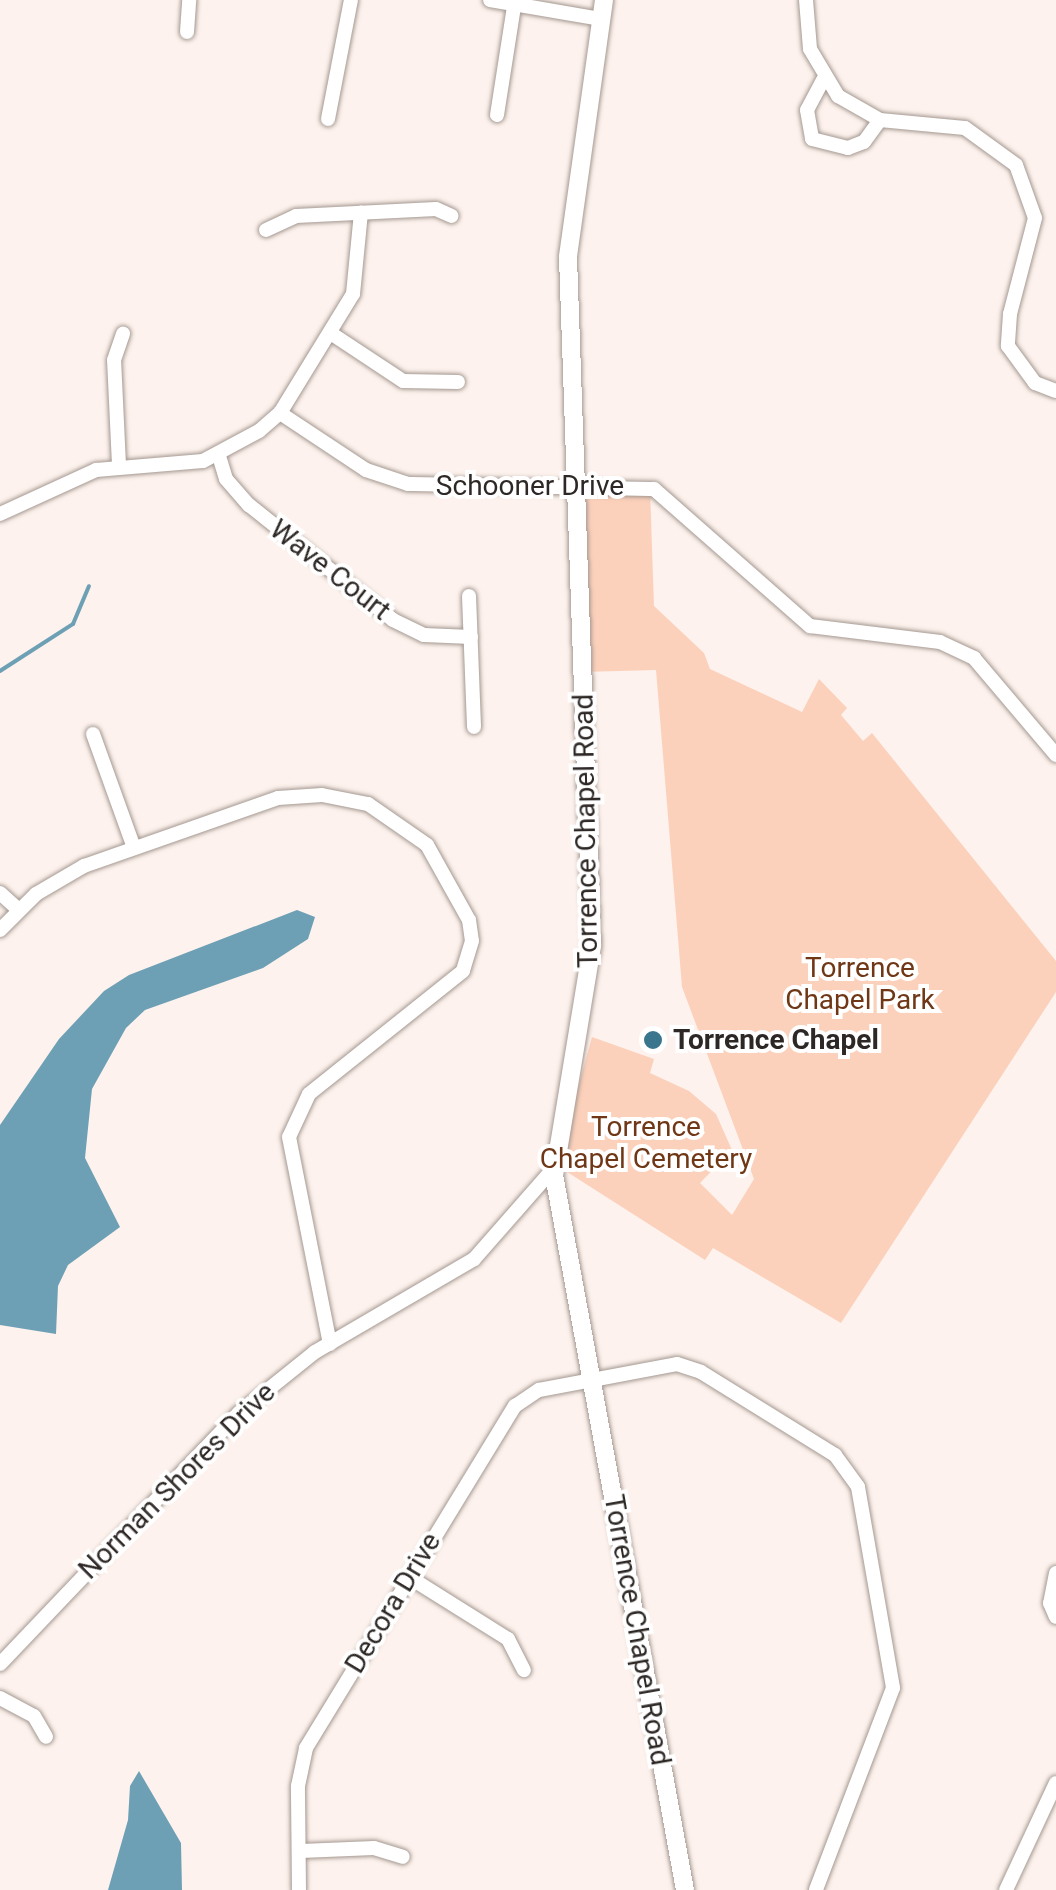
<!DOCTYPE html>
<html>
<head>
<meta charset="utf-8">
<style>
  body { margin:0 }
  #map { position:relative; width:1056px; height:1890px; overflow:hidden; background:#fdf2ed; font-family:Roboto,sans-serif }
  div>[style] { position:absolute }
  .green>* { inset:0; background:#fcd1bb }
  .water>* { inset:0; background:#6ea0b5 }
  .stream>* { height:4px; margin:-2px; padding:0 2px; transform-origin:2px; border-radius:2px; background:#6ea0b5 }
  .roads { filter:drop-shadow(0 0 2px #a49891) drop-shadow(0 0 2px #a49891) }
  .minor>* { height:14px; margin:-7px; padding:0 7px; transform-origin:7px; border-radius:7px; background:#fff }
  .tertiary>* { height:18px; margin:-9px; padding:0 9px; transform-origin:9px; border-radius:9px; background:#fff }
  .dots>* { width:28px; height:28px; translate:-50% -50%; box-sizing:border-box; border:5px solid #fff; border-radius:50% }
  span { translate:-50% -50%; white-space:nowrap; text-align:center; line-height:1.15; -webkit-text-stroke:8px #fff; paint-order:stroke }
  .street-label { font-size:28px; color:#2d2826 }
  .park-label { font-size:28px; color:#6f3716 }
  .poi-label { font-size:28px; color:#2d2826; font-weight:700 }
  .left { translate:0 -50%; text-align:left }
</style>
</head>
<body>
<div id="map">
  <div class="green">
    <i style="clip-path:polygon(575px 484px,650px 488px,654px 606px,704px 653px,710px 669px,802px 712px,819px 679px,847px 708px,841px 715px,863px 741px,872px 733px,1056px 961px,1056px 992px,841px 1323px,713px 1248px,705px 1260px,564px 1170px,570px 1117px,592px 1037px,654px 1059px,650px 1073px,689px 1091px,716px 1114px,732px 1150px,700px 1183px,732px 1215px,754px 1179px,682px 987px,656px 670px,582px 672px)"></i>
  </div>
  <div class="water">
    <i style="clip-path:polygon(297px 910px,315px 917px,308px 939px,263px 968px,145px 1010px,126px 1028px,92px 1089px,85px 1158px,120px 1227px,68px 1265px,58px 1286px,56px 1334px,0 1325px,0 1125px,59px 1039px,104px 991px,129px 975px)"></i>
    <i style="clip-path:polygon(139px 1771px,181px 1843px,182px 1890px,108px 1890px,128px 1820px,130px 1786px)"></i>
  </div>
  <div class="stream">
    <i style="left:0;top:671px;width:87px;rotate:-32.8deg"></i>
    <i style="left:73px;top:624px;width:41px;rotate:-67.2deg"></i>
  </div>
  <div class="roads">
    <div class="minor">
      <i style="left:490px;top:0;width:113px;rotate:9.7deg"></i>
      <i style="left:806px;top:0;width:49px;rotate:85.3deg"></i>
      <i style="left:810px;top:49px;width:55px;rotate:59.2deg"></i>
      <i style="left:838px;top:96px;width:48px;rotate:29.7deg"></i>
      <i style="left:880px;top:120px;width:85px;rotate:5.4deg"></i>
      <i style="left:965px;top:128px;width:63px;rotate:36deg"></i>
      <i style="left:1016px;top:165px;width:56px;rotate:70.3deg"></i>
      <i style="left:1035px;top:218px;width:99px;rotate:104.6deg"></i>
      <i style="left:1010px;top:314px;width:32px;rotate:94deg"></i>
      <i style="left:1008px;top:346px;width:46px;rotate:53.9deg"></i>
      <i style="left:1035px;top:383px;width:22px;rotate:21deg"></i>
      <i style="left:187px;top:32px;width:32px;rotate:-86deg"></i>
      <i style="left:823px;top:80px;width:34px;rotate:118deg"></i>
      <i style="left:807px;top:110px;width:29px;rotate:80deg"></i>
      <i style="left:812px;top:139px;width:37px;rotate:14deg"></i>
      <i style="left:848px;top:148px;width:17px;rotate:-21deg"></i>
      <i style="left:864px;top:142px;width:27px;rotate:-54deg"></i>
      <i style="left:497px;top:115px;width:116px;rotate:-81.1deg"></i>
      <i style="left:328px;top:119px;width:121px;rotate:-79.1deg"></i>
      <i style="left:266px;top:230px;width:33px;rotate:-25deg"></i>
      <i style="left:296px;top:216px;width:140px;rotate:-2.9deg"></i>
      <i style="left:436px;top:209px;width:17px;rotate:24deg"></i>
      <i style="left:332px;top:334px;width:85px;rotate:33.5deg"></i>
      <i style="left:403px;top:381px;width:55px;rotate:1deg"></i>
      <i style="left:280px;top:413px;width:103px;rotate:33.5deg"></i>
      <i style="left:366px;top:470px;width:44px;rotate:18.4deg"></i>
      <i style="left:408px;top:484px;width:246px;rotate:1.2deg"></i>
      <i style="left:654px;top:489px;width:208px;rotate:41.3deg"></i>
      <i style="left:810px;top:626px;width:131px;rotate:7deg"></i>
      <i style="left:940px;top:642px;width:38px;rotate:25deg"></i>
      <i style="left:974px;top:658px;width:127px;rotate:49.8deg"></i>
      <i style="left:219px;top:456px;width:24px;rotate:73deg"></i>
      <i style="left:226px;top:479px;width:35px;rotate:49deg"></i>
      <i style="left:249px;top:505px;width:184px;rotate:38.6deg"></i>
      <i style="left:393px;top:620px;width:34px;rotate:26deg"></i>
      <i style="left:424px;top:635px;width:47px;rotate:2.4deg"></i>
      <i style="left:119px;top:465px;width:105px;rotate:-92.7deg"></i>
      <i style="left:114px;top:360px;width:28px;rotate:-71deg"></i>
      <i style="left:0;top:514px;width:106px;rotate:-24.6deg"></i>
      <i style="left:96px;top:470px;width:107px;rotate:-4.8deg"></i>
      <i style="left:203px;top:461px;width:64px;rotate:-28.2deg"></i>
      <i style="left:259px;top:431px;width:28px;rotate:-41deg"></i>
      <i style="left:280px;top:413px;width:140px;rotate:-58.5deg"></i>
      <i style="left:353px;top:294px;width:82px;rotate:-84.4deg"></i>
      <i style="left:469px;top:596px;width:131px;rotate:87.8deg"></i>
      <i style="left:93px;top:734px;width:121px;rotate:70.2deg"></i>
      <i style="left:0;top:893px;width:25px;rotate:42deg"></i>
      <i style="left:0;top:930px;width:51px;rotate:-45deg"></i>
      <i style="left:36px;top:894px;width:56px;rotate:-30.3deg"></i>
      <i style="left:84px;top:866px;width:206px;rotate:-19.3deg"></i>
      <i style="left:278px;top:798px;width:44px;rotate:-3.9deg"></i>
      <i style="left:322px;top:795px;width:47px;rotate:11.1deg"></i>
      <i style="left:368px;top:804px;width:72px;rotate:34.8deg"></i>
      <i style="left:427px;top:845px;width:86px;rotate:60.8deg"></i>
      <i style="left:469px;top:920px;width:21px;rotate:82deg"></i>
      <i style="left:472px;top:941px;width:31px;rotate:107deg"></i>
      <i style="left:463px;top:971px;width:197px;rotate:141.4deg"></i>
      <i style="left:309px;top:1094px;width:47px;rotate:114.9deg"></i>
      <i style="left:289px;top:1137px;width:211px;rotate:78.8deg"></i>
      <i style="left:1056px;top:1573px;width:31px;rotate:101deg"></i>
      <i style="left:1050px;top:1603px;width:15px;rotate:67deg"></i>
      <i style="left:409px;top:1577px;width:117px;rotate:32.1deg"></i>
      <i style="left:508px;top:1639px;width:35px;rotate:63deg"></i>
      <i style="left:0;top:1664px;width:347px;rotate:-46.4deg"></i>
      <i style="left:239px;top:1413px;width:97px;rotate:-38.8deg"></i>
      <i style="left:315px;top:1352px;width:184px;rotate:-30.3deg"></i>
      <i style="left:474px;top:1259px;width:121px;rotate:-48.7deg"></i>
      <i style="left:0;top:1698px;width:38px;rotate:28deg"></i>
      <i style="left:34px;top:1716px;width:24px;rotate:60deg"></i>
      <i style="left:301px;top:1851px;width:73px;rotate:-2.4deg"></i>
      <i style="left:374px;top:1848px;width:30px;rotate:17deg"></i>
      <i style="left:299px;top:1890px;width:104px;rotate:-90.6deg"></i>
      <i style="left:298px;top:1786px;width:39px;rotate:-78deg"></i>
      <i style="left:306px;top:1748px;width:401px;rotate:-58.6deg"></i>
      <i style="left:515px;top:1406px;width:29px;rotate:-34deg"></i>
      <i style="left:539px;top:1390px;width:140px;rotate:-10.7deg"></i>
      <i style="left:677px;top:1364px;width:25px;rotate:18deg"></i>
      <i style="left:701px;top:1372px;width:158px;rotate:31.8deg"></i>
      <i style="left:835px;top:1455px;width:39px;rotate:54deg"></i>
      <i style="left:858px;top:1487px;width:204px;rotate:80.1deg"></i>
      <i style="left:893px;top:1688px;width:216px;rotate:110.9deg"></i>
      <i style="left:1006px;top:1890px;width:118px;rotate:-65deg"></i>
    </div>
    <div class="tertiary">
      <i style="left:604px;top:0;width:260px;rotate:98deg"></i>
      <i style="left:568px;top:257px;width:689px;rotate:88.01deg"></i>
      <i style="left:592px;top:946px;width:232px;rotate:99.4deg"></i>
      <i style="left:554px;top:1175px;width:727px;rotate:79.62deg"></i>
    </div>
  </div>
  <div class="dots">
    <i style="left:653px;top:1040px;background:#39758c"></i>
  </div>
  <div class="street-label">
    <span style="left:530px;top:486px">Schooner Drive</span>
    <span style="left:330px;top:570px;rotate:38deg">Wave Court</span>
    <span style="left:586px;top:831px;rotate:-91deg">Torrence Chapel Road</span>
    <span style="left:177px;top:1481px;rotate:-45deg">Norman Shores Drive</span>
    <span style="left:393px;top:1603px;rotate:-59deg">Decora Drive</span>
    <span style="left:637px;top:1630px;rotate:80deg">Torrence Chapel Road</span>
  </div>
  <div class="park-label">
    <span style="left:860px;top:984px">Torrence<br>Chapel Park</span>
    <span style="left:646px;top:1143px">Torrence<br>Chapel Cemetery</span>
  </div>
  <div class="poi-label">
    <span class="left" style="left:673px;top:1040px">Torrence Chapel</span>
  </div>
</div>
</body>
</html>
